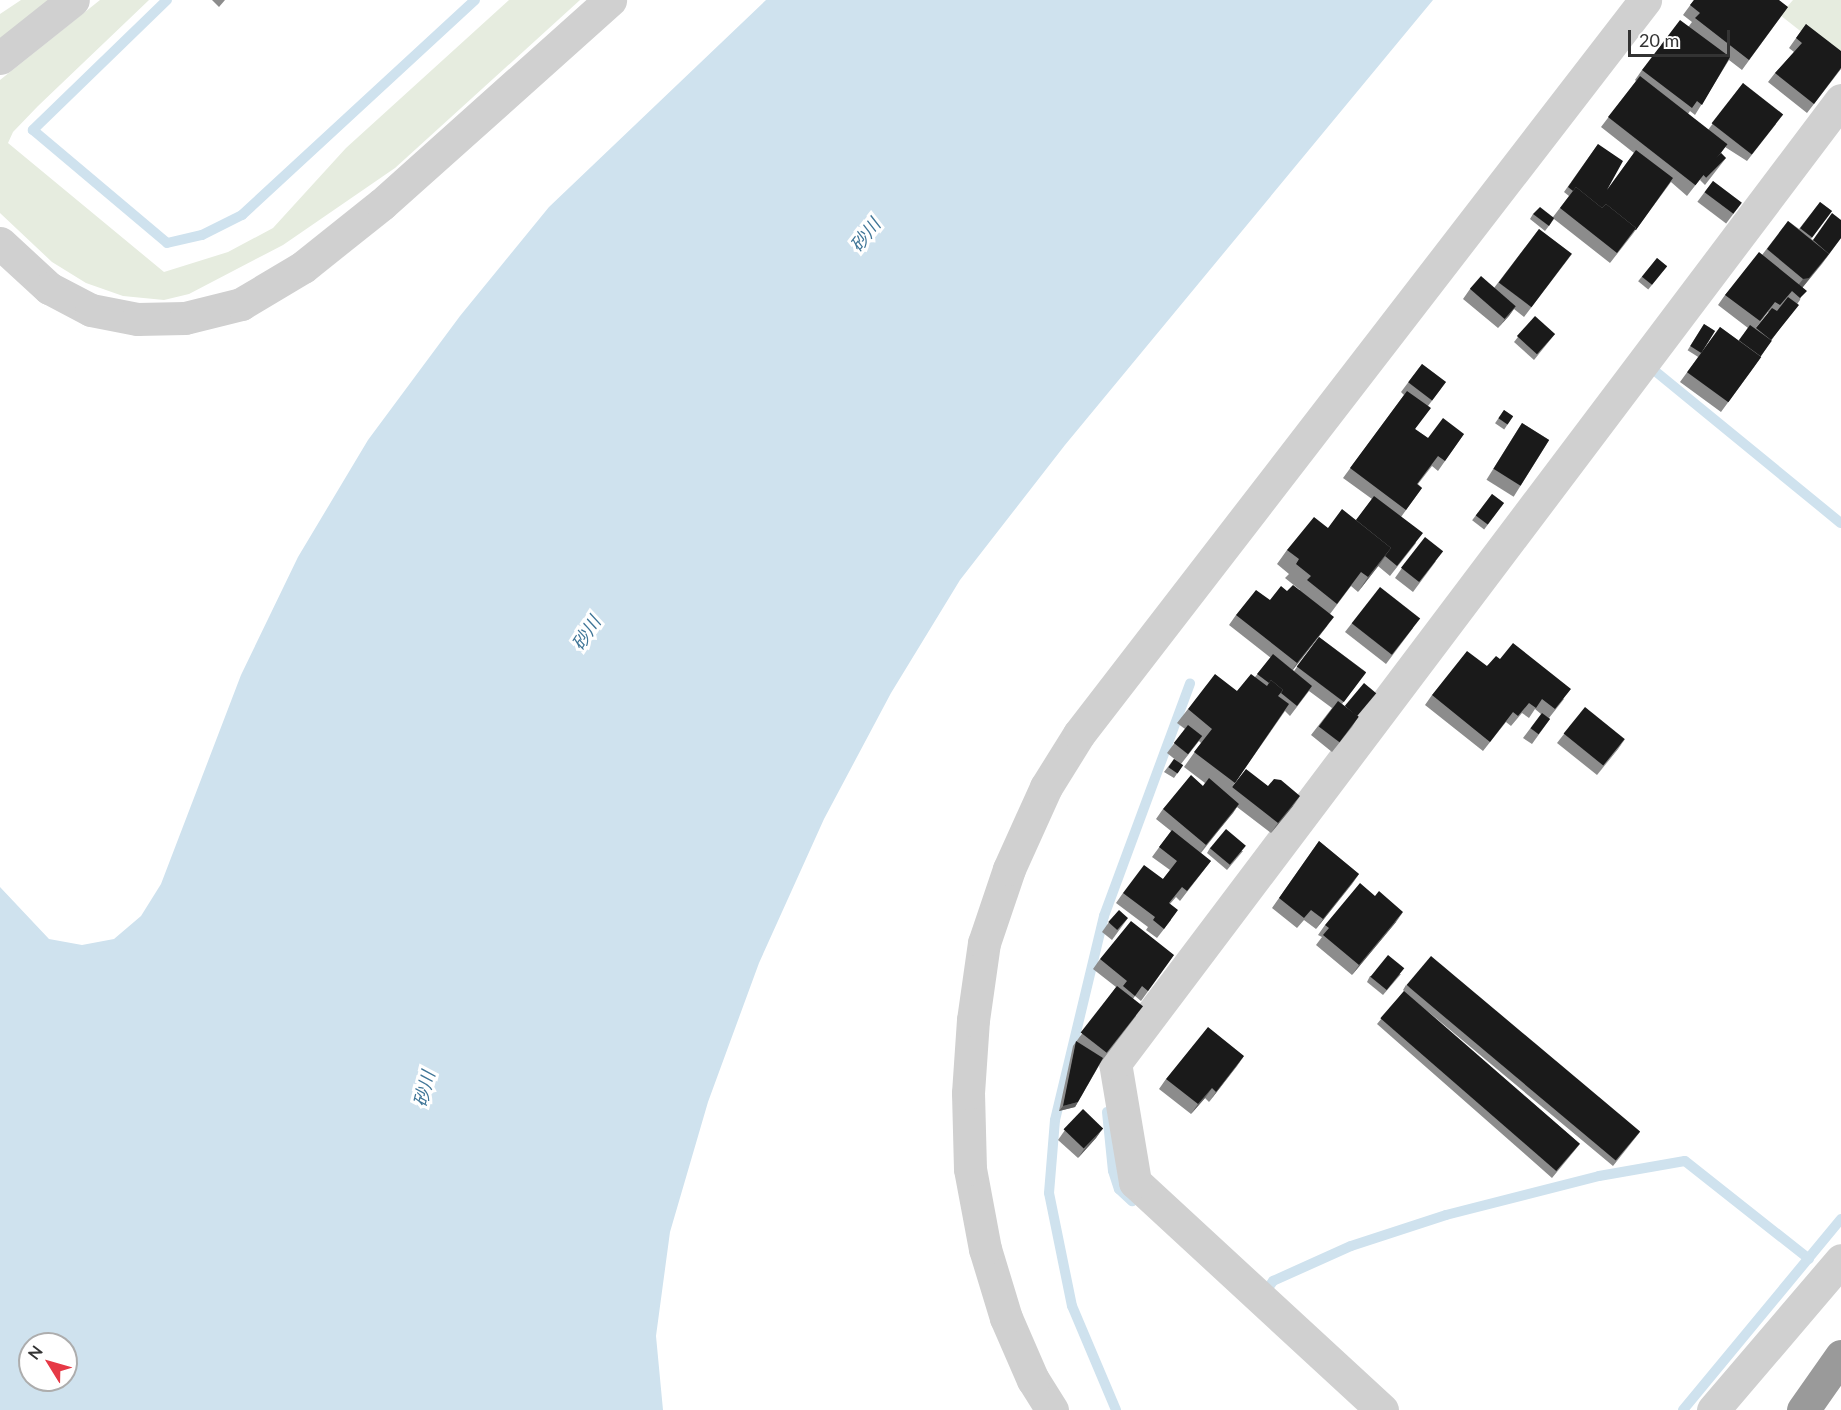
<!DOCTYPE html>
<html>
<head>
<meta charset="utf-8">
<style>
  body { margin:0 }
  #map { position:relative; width:1841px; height:1410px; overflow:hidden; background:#fff; font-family:Lato,"Noto Sans JP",sans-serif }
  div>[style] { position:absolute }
  .green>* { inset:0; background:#e6ecdf }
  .water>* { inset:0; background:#cfe2ee }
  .stream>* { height:10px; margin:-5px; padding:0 5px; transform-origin:5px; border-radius:5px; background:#cfe2ee }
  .minor>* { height:33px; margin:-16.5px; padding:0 16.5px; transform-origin:16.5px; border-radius:16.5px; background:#d0d0d0 }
  .highway>* { height:33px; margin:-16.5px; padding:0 16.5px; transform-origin:16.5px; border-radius:16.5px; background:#9a9a9a }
  .wall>* { inset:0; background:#8c8c8c; transform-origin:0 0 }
  .shaded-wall>* { inset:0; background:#5f5f5f }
  .building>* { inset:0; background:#1a1a1a; transform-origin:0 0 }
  span { translate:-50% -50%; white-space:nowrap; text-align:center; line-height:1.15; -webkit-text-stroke:6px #fff; paint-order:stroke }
  .water-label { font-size:18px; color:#3f7597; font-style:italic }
  .north { position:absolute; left:18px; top:1332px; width:60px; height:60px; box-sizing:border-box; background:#fff; border:2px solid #adadad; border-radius:50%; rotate:307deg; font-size:16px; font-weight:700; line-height:24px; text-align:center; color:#333 }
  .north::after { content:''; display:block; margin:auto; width:21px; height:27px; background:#e63946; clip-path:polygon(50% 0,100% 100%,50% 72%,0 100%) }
  .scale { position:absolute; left:1628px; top:30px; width:102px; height:27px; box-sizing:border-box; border:3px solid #333; border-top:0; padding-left:8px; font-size:18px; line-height:21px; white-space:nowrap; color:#333; -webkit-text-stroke:4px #fff; paint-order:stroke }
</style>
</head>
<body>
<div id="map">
  <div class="green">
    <i style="clip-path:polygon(21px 0,56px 0,0 44px,0 14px)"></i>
    <i style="clip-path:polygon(100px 0,149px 0,38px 106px,13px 132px,8px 143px,164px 272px,228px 252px,273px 228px,346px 148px,509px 0,580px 0,395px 168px,283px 245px,189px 294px,164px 300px,123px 296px,86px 283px,52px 262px,0 213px,0 80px)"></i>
    <i style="clip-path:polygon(1793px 0,1841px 0,1841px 63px,1780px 15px)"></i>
  </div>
  <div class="water">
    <i style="clip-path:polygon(evenodd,766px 0,1433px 0,1065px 445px,960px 580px,891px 693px,824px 819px,759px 963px,708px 1102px,670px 1232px,656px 1336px,663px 1410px,0 1410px,0 887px,49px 939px,82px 945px,114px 939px,141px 916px,161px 884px,241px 675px,298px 557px,368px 440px,460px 316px,549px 207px,766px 0,30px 1344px,66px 1344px,66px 1380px,30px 1380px,30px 1344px)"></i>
  </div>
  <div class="stream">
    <i style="left:167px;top:0;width:187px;rotate:135.9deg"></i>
    <i style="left:33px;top:130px;width:175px;rotate:40.1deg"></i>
    <i style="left:167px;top:243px;width:36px;rotate:-13deg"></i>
    <i style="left:202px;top:235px;width:45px;rotate:-26.6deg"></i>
    <i style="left:242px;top:215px;width:317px;rotate:-42.7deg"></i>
    <i style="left:1655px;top:371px;width:240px;rotate:39.3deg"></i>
    <i style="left:1107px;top:1112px;width:59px;rotate:84.2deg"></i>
    <i style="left:1113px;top:1171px;width:19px;rotate:72deg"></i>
    <i style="left:1119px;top:1189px;width:18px;rotate:43deg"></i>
    <i style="left:1268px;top:1288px;width:9px;rotate:-54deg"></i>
    <i style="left:1273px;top:1281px;width:85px;rotate:-24.2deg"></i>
    <i style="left:1351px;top:1246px;width:100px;rotate:-18.1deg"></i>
    <i style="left:1446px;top:1215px;width:158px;rotate:-14.3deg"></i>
    <i style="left:1599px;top:1176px;width:87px;rotate:-9.9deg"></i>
    <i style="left:1685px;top:1161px;width:158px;rotate:38.3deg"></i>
    <i style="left:1116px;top:1410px;width:113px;rotate:-112.9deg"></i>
    <i style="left:1072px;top:1306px;width:115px;rotate:-101.5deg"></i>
    <i style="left:1049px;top:1193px;width:73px;rotate:-85.3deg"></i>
    <i style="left:1055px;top:1120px;width:210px;rotate:-76.5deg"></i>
    <i style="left:1104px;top:916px;width:248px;rotate:-69.7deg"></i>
    <i style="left:1683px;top:1410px;width:248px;rotate:-50.4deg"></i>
  </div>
  <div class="minor">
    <i style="left:0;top:58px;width:93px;rotate:-38.5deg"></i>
    <i style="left:0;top:243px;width:67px;rotate:42.6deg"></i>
    <i style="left:49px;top:288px;width:47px;rotate:27.6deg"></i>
    <i style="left:91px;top:310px;width:47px;rotate:11.1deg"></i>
    <i style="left:137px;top:319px;width:48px;rotate:-1.2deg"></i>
    <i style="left:185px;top:318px;width:58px;rotate:-14deg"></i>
    <i style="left:241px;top:304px;width:72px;rotate:-30.8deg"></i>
    <i style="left:303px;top:267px;width:101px;rotate:-38.6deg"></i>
    <i style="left:382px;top:204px;width:306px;rotate:-41.8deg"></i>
    <i style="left:1052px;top:1410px;width:36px;rotate:-122deg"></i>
    <i style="left:1033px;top:1380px;width:68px;rotate:-113.5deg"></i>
    <i style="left:1006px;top:1318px;width:72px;rotate:-106.9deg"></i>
    <i style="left:985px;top:1249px;width:81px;rotate:-100.6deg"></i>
    <i style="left:970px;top:1169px;width:76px;rotate:-91.5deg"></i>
    <i style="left:968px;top:1093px;width:73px;rotate:-86.1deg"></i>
    <i style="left:973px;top:1020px;width:78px;rotate:-81.9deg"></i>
    <i style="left:984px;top:943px;width:78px;rotate:-71.3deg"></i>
    <i style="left:1009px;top:869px;width:90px;rotate:-65.7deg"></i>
    <i style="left:1046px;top:787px;width:62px;rotate:-58.1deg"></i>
    <i style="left:1079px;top:734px;width:927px;rotate:-52.36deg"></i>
    <i style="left:1382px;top:1410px;width:336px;rotate:-137.3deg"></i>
    <i style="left:1135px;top:1182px;width:121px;rotate:-99.5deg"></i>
    <i style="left:1115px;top:1063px;width:1206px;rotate:-52.99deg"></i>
    <i style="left:1713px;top:1410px;width:197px;rotate:-49.5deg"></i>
  </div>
  <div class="highway">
    <i style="left:1803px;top:1410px;width:66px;rotate:-54.9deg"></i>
  </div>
  <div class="wall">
    <i style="clip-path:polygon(212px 0,225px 0,219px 7px)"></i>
    <i style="clip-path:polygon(1694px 0,1788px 7px,1742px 70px,1729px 60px,1695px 115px,1690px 111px,1688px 114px,1708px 130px,1743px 83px,1776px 124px,1747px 161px,1725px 147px,1721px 153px,1726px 158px,1705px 185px,1700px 180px,1701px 178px,1687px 196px,1671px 182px,1632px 235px,1610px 263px,1554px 219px,1545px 231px,1530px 219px,1533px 214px,1553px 217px,1569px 196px,1564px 192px,1598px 144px,1607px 190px,1634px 153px,1601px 127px,1636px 81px,1635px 80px,1642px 70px,1689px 26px,1692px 22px,1683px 15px)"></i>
    <i style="clip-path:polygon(1806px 24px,1841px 69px,1807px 113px,1768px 82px,1775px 73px,1794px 52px,1789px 48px)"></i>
    <i style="left:1713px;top:181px;width:36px;height:26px;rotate:37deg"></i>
    <i style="clip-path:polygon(evenodd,1820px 202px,1832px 211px,1811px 239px,1813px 240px,1841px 238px,1822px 264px,1803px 287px,1800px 300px,1771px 341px,1754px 367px,1721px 412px,1680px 382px,1720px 327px,1739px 341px,1748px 328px,1718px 305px,1725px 295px,1762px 255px,1788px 221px,1799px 229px,1820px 202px,1768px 312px,1769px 312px,1755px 329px,1768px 312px)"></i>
    <i style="clip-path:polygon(1539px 229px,1572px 254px,1524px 317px,1514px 309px,1498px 328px,1463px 299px,1470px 289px,1494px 288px)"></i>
    <i style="left:1657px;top:258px;width:13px;height:30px;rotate:39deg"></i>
    <i style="left:1704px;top:324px;width:13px;height:31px;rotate:32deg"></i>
    <i style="clip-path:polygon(1555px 334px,1534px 360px,1514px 342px,1518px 337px)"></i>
    <i style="clip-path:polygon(1422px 364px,1446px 382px,1428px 406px,1415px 429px,1428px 438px,1464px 434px,1438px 471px,1432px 466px,1418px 484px,1422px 488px,1401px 517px,1416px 543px,1390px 576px,1378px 566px,1379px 565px,1358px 592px,1351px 586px,1330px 614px,1327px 626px,1293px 670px,1294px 671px,1319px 637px,1366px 672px,1342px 704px,1358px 717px,1352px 727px,1332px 752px,1311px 735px,1332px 708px,1309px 691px,1290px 716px,1285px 711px,1232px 787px,1293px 806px,1271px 833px,1237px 807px,1201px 853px,1211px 861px,1180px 901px,1176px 897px,1170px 904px,1171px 920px,1157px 938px,1146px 930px,1148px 927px,1116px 903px,1123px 893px,1163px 879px,1170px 870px,1152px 857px,1171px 831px,1156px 819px,1163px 809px,1203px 786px,1205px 783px,1184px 767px,1201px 743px,1199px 741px,1181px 764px,1183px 765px,1174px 778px,1164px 772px,1174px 759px,1177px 761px,1167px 753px,1185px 729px,1177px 723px,1188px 709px,1237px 691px,1255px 677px,1271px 658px,1229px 625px,1236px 615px,1270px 600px,1287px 591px,1300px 590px,1285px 578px,1289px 574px,1277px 564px,1287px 550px,1328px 528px,1356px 520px,1372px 499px,1343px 478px,1404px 395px,1401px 392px)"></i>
    <i style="left:1504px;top:410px;width:11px;height:16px;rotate:34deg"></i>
    <i style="left:1522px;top:423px;width:32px;height:67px;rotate:32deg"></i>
    <i style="left:1492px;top:494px;width:15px;height:33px;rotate:37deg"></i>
    <i style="clip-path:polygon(1436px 561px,1413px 592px,1395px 578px,1402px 568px)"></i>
    <i style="clip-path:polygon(1352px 623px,1413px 628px,1386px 664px,1345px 632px)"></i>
    <i style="clip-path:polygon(1500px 659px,1564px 699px,1549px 718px,1550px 719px,1532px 744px,1523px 738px,1541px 714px,1535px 709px,1529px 718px,1522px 713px,1511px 726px,1506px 722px,1483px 751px,1425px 705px,1432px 695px)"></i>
    <i style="clip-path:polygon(1564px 734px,1625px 739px,1597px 775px,1557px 743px)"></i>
    <i style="clip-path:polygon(1319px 841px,1359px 874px,1316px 929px,1304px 920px,1297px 928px,1272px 908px)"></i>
    <i style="clip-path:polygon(1210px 848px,1243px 851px,1227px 870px,1207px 853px)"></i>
    <i style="clip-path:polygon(1128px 918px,1112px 940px,1102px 932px,1109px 922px)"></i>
    <i style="clip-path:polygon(1396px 922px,1352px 975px,1316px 945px,1322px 937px,1318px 935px,1325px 925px)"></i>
    <i style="clip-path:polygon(1174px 955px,1141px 1001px,1135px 996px,1133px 999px,1136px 1016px,1101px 1062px,1075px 1107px,1059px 1111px,1073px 1046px,1116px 987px,1093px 969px,1100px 959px)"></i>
    <i style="clip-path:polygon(1401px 974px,1383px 995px,1367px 982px,1370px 976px)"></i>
    <i style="clip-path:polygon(1406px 985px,1640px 1132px,1613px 1166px,1425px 1009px,1580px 1144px,1552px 1178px,1377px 1024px,1404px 991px,1403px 990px)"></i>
    <i style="clip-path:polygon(1244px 1056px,1209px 1102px,1205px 1098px,1191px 1114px,1159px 1089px,1166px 1079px)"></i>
    <i style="clip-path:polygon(1103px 1128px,1096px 1138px,1078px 1158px,1058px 1140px,1065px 1130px)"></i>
  </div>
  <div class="shaded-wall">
    <i style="clip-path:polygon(1829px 254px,1802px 288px,1796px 288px,1803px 279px)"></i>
    <i style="clip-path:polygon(1516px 306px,1509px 316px,1498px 328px,1505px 319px)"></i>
    <i style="clip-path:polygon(1391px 548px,1379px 565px,1358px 592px,1368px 577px)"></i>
    <i style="clip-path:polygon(1334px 617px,1327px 626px,1290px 673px,1297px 663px)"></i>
    <i style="clip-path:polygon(1625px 739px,1618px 749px,1597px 775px)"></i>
    <i style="clip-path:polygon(1300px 796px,1293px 806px,1271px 833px,1278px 823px)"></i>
    <i style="clip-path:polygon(1239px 804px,1233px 813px,1199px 854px,1206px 845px)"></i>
    <i style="clip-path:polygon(1359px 874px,1352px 884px,1316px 929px,1323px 919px)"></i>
    <i style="clip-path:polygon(1403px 912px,1396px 922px,1352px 975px,1359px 965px)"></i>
    <i style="clip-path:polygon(1244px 1056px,1237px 1066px,1209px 1102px,1216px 1092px)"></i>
    <i style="clip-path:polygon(1212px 1088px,1205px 1098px,1191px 1114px,1198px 1104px)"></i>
    <i style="clip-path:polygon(1078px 1102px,1075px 1107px,1059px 1111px,1063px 1106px)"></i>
    <i style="clip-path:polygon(1103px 1128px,1096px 1138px,1078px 1158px,1085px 1148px)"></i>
  </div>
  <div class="building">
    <i style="clip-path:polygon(1694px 0,1779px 0,1788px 7px,1749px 60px,1695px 18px,1700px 13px,1690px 5px)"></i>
    <i style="clip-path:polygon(1680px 20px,1730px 57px,1702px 105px,1697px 101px,1692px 108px,1642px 70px)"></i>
    <i style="clip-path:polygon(1806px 24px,1841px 51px,1841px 68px,1814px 104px,1775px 73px,1802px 43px,1796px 38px)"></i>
    <i style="left:1640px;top:76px;width:111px;height:52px;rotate:38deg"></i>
    <i style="left:1743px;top:83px;width:51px;height:51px;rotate:38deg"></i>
    <i style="clip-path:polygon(1598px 144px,1623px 161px,1607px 190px,1636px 150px,1673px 178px,1636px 230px,1635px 230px,1636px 228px,1606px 204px,1602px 208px,1576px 187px,1573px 191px,1568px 187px)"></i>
    <i style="left:1721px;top:153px;width:7px;height:28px;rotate:45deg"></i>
    <i style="left:1713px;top:181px;width:36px;height:14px;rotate:37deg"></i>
    <i style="clip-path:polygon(1576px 187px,1602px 208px,1606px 204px,1636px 228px,1617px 253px,1560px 208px)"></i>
    <i style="left:1820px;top:202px;width:15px;height:33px;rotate:37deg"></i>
    <i style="clip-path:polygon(1540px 207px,1554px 218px,1549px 226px,1533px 214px)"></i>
    <i style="clip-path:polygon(1832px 213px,1841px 220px,1841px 238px,1829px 254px,1813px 240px)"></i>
    <i style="clip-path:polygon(1788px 221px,1829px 254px,1809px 278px,1803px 279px,1767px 249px)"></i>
    <i style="left:1539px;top:229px;width:41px;height:67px;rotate:37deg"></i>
    <i style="clip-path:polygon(1759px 252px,1807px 291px,1800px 298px,1792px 291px,1780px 305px,1775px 302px,1760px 321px,1725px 295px)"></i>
    <i style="left:1657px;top:258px;width:13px;height:24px;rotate:39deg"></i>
    <i style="left:1481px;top:276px;width:46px;height:17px;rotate:41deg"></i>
    <i style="clip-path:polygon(1788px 297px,1799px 305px,1771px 340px,1756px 328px,1772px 308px,1777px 311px)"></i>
    <i style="left:1535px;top:316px;width:27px;height:27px;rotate:42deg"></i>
    <i style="left:1704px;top:324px;width:13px;height:26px;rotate:32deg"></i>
    <i style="left:1750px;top:325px;width:27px;height:19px;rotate:36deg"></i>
    <i style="left:1720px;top:327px;width:51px;height:56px;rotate:36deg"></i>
    <i style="left:1422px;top:364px;width:30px;height:23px;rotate:37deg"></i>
    <i style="clip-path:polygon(1407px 391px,1431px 408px,1415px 429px,1428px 438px,1443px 418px,1464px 434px,1445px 461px,1438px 456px,1417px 484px,1422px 488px,1406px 510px,1350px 468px)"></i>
    <i style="left:1504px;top:410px;width:11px;height:10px;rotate:34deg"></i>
    <i style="left:1522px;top:423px;width:32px;height:54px;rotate:32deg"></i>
    <i style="left:1492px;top:494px;width:15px;height:27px;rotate:37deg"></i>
    <i style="clip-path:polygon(1374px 496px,1423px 533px,1397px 566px,1385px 556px,1391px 548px,1356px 520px)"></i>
    <i style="clip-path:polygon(1342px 509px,1391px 548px,1368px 577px,1361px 572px,1337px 604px,1307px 580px,1311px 576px,1296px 564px,1299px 559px,1287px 550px,1314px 517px,1328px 528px)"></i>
    <i style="left:1425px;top:537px;width:23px;height:39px;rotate:38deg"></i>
    <i style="clip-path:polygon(1293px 585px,1334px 617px,1297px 663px,1236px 615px,1256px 590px,1270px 600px,1281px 586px,1287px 591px)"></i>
    <i style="left:1380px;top:587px;width:51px;height:46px;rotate:38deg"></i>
    <i style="left:1319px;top:637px;width:59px;height:37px;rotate:37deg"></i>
    <i style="clip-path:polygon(1513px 643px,1571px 689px,1555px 709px,1542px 699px,1536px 708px,1529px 703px,1518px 716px,1513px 712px,1490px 742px,1432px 695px,1467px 651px,1487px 666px,1496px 656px,1500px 659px)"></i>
    <i style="clip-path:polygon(1273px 654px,1312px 686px,1297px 706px,1281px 693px,1283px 690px,1271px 680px,1269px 683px,1257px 674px)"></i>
    <i style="clip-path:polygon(1215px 674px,1237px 691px,1251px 674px,1267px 686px,1271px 680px,1283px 690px,1278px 696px,1289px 704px,1235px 783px,1194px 752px,1212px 729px,1188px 709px)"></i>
    <i style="left:1364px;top:683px;width:16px;height:30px;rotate:40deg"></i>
    <i style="left:1338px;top:701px;width:26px;height:32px;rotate:37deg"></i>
    <i style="left:1585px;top:707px;width:51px;height:34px;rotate:39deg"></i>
    <i style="left:1542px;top:713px;width:10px;height:19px;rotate:37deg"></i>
    <i style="left:1188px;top:725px;width:18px;height:23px;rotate:38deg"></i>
    <i style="left:1174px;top:759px;width:11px;height:10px;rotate:34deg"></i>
    <i style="clip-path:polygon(1246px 769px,1268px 786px,1274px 779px,1281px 780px,1300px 796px,1278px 823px,1232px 787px)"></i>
    <i style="clip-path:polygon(1191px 775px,1203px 786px,1209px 778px,1239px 804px,1206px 845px,1163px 809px)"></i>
    <i style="left:1226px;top:829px;width:26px;height:25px;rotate:40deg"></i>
    <i style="clip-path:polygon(1172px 830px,1211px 861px,1187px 891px,1182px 887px,1169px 903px,1178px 910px,1164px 929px,1153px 920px,1155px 917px,1123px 893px,1144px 865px,1163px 879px,1177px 861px,1159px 847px)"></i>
    <i style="clip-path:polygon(1319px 841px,1359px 874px,1323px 919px,1311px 910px,1304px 918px,1279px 898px)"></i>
    <i style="clip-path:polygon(1360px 883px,1375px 896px,1379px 891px,1403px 912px,1359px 965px,1323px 935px,1329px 928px,1325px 925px)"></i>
    <i style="left:1119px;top:910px;width:12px;height:16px;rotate:42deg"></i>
    <i style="clip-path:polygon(1131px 921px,1174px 955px,1148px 991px,1142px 986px,1135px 996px,1123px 986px,1127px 981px,1100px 959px)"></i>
    <i style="left:1388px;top:955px;width:21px;height:28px;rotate:39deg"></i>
    <i style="left:1431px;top:956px;width:273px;height:38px;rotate:40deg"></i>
    <i style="left:1117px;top:986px;width:33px;height:59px;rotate:38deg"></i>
    <i style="left:1404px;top:991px;width:233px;height:36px;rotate:41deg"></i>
    <i style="clip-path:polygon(1208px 1027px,1244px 1056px,1216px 1092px,1212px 1088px,1198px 1104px,1166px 1079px)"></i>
    <i style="clip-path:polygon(1076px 1041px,1103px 1058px,1078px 1102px,1063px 1106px)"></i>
    <i style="left:1083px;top:1109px;width:28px;height:28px;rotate:44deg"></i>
  </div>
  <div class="water-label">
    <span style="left:865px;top:235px;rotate:-52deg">砂川</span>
    <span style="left:586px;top:633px;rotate:-57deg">砂川</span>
    <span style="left:424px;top:1089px;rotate:-76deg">砂川</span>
  </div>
  <div class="north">N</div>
  <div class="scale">20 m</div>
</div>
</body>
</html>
